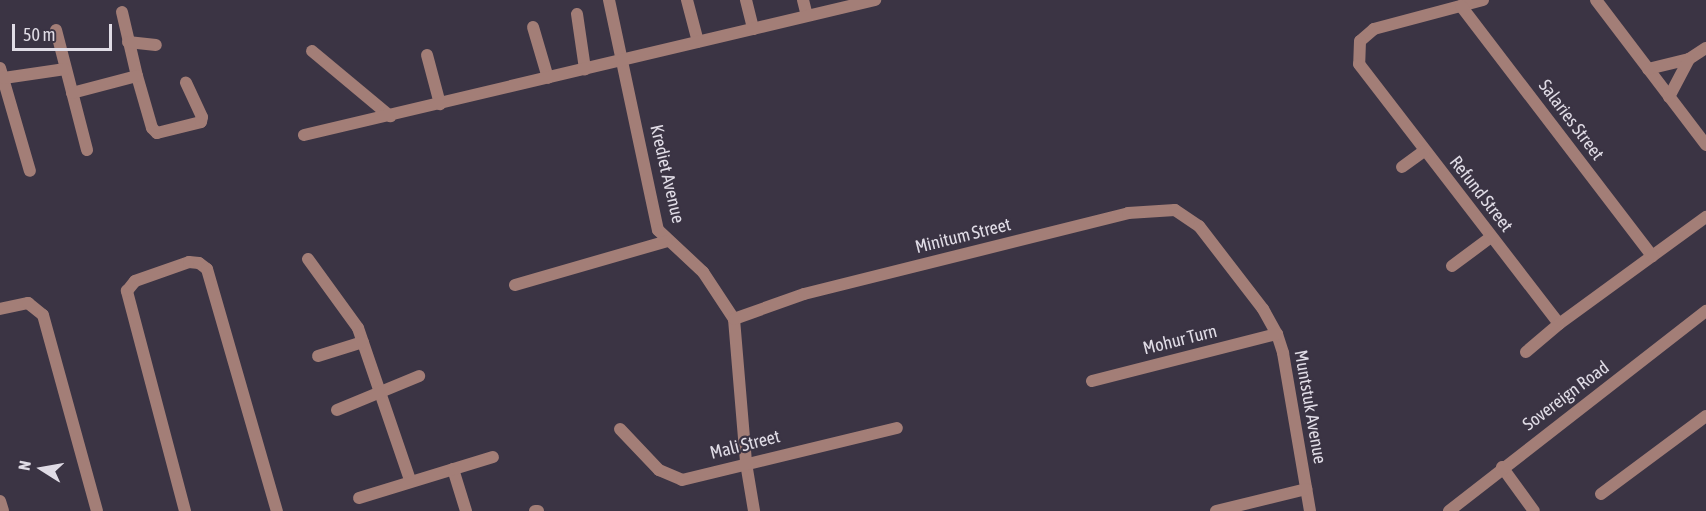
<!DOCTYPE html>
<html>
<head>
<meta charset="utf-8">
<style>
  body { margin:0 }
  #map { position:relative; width:1706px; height:511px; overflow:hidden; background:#3b3444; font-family:"Asap Condensed",sans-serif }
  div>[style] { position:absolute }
  .street>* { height:12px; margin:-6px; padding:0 6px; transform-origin:6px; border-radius:6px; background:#a37e77 }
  span { translate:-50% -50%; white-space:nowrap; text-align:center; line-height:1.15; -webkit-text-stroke:4.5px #3b3444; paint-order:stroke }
  .street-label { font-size:18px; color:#e0dce6 }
  .north { position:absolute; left:12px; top:439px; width:60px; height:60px; -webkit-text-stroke:4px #3b3444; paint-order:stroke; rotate:281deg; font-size:16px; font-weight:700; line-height:24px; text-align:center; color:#e0dce6 }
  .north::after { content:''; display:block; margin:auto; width:21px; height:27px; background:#e0dce6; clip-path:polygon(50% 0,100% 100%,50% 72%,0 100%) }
  .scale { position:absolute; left:12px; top:24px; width:100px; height:27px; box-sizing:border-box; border:3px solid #e0dce6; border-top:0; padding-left:8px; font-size:18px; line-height:21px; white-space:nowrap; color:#e0dce6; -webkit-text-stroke:4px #3b3444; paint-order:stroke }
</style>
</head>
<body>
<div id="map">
  <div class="street">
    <i style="left:609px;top:0;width:235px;rotate:78deg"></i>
    <i style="left:658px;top:230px;width:62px;rotate:43deg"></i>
    <i style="left:703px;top:272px;width:56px;rotate:56.6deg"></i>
    <i style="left:734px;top:319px;width:144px;rotate:85.2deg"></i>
    <i style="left:746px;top:463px;width:49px;rotate:80.5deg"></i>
    <i style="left:687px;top:0;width:43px;rotate:75.3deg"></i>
    <i style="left:746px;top:0;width:30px;rotate:76deg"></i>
    <i style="left:803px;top:0;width:16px;rotate:76deg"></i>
    <i style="left:1483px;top:0;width:113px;rotate:165.1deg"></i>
    <i style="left:1374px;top:29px;width:18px;rotate:139deg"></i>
    <i style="left:1360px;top:41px;width:23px;rotate:92deg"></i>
    <i style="left:1359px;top:64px;width:328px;rotate:52.4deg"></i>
    <i style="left:1559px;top:324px;width:182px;rotate:-36.1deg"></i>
    <i style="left:1596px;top:0;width:182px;rotate:52.8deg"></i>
    <i style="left:1461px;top:6px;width:315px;rotate:52.6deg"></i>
    <i style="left:122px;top:12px;width:66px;rotate:76.8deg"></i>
    <i style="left:137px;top:76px;width:54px;rotate:73.9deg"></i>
    <i style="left:152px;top:128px;width:7px;rotate:45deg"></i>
    <i style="left:157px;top:133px;width:45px;rotate:-14deg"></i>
    <i style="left:201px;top:122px;width:5px;rotate:-79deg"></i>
    <i style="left:202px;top:117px;width:38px;rotate:-115deg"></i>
    <i style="left:577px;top:14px;width:56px;rotate:81.7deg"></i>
    <i style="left:533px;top:27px;width:53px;rotate:73.6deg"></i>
    <i style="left:56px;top:30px;width:124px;rotate:75.5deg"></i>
    <i style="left:128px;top:42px;width:28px;rotate:6deg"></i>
    <i style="left:312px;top:51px;width:102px;rotate:39.8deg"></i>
    <i style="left:427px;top:55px;width:51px;rotate:75.1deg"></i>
    <i style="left:0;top:68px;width:107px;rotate:73.8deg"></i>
    <i style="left:1648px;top:69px;width:42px;rotate:-13.7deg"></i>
    <i style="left:1689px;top:59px;width:20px;rotate:-33deg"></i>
    <i style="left:4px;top:78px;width:62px;rotate:-8.4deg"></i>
    <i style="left:72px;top:93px;width:67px;rotate:-14.7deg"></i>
    <i style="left:1669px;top:97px;width:43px;rotate:-62.2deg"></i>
    <i style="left:304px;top:135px;width:587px;rotate:-13.3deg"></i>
    <i style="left:1402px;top:167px;width:27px;rotate:-36deg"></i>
    <i style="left:308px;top:259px;width:85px;rotate:54.1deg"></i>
    <i style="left:358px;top:328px;width:161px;rotate:71.1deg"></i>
    <i style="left:1452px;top:266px;width:49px;rotate:-36.6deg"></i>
    <i style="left:515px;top:285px;width:158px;rotate:-16.1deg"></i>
    <i style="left:0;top:309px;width:29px;rotate:-12deg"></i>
    <i style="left:28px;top:303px;width:19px;rotate:39deg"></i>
    <i style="left:43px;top:315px;width:203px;rotate:74.6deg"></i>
    <i style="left:734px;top:319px;width:74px;rotate:-19.7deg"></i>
    <i style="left:804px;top:294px;width:334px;rotate:-14deg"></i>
    <i style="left:1128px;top:213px;width:47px;rotate:-3.7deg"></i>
    <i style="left:1175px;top:210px;width:29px;rotate:34deg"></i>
    <i style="left:1199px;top:226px;width:105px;rotate:52.4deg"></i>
    <i style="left:1263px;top:309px;width:29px;rotate:61deg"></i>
    <i style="left:1277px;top:334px;width:20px;rotate:72deg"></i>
    <i style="left:1283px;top:353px;width:160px;rotate:80.3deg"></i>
    <i style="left:1526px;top:352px;width:43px;rotate:-40.3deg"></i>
    <i style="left:318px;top:356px;width:47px;rotate:-17.3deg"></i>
    <i style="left:1092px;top:381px;width:191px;rotate:-14.3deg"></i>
    <i style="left:337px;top:410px;width:89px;rotate:-22.5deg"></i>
    <i style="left:620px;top:429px;width:57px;rotate:46.4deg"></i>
    <i style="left:659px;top:470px;width:25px;rotate:23deg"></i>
    <i style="left:682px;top:480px;width:221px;rotate:-13.6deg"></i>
    <i style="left:1502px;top:467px;width:54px;rotate:54deg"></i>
    <i style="left:453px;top:469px;width:44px;rotate:72.8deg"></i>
    <i style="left:1601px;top:494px;width:131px;rotate:-36.6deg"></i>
    <i style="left:359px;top:498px;width:140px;rotate:-17deg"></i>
    <i style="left:0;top:501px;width:10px;rotate:73deg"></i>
    <i style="left:185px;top:511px;width:228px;rotate:-104.8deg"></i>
    <i style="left:127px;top:291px;width:13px;rotate:-51deg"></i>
    <i style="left:135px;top:281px;width:57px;rotate:-19.4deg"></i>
    <i style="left:189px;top:262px;width:10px;rotate:6deg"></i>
    <i style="left:199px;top:263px;width:10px;rotate:37deg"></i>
    <i style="left:207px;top:269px;width:252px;rotate:73.9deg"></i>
    <i style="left:535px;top:511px;width:3px"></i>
    <i style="left:1216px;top:511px;width:93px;rotate:-13.7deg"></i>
    <i style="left:1449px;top:511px;width:326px;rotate:-37.9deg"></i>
  </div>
  <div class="street-label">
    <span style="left:1571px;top:120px;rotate:53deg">Salaries Street</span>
    <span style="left:667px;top:174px;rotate:77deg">Krediet Avenue</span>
    <span style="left:1481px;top:194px;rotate:52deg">Refund Street</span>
    <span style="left:963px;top:236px;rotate:-14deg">Minitum Street</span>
    <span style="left:1180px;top:340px;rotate:-14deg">Mohur Turn</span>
    <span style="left:1566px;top:396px;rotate:-37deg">Sovereign Road</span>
    <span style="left:1310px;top:407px;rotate:80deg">Muntstuk Avenue</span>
    <span style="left:745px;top:445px;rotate:-14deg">Mali Street</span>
  </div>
  <div class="north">N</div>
  <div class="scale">50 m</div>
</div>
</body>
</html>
